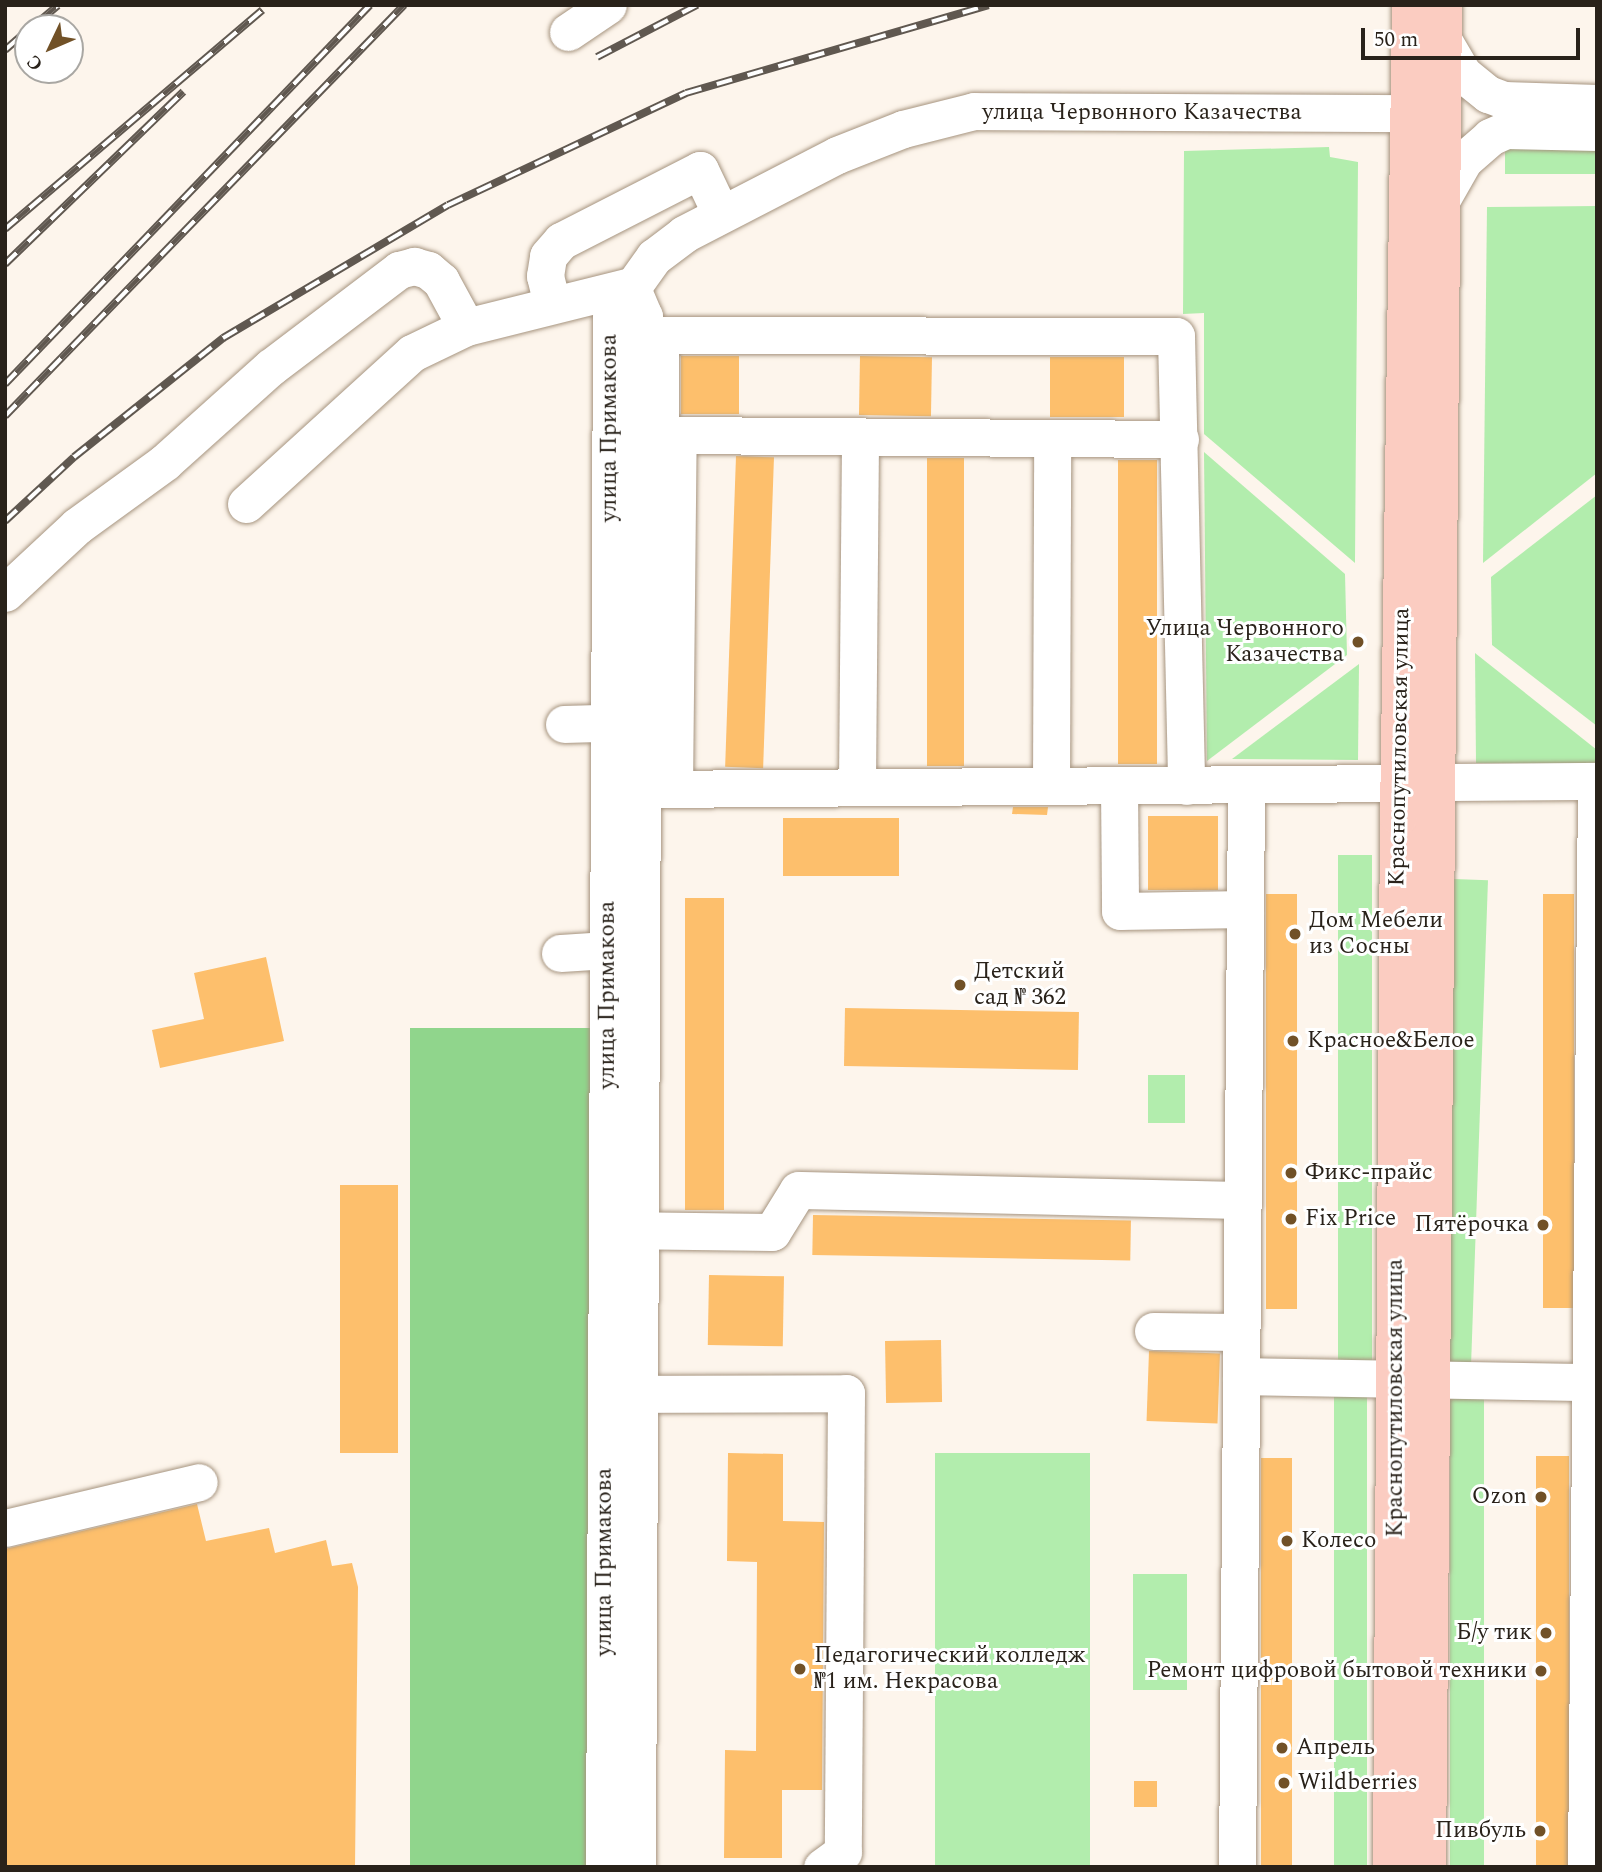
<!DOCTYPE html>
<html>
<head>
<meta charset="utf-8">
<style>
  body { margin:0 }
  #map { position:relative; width:1602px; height:1872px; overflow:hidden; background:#fdf5ec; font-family:Spectral,serif }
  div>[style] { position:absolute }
  .green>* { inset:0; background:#b2edad; transform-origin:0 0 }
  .forest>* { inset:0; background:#90d58c; transform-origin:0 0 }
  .building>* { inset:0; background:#fdbf6c; transform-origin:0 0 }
  .roads { filter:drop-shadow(0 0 2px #a6947f) drop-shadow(0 0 2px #a6947f) }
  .minor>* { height:37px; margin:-18.5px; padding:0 18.5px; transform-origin:18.5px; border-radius:18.5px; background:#fff }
  .major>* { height:38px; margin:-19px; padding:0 19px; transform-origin:19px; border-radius:19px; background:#fbccc1 }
  .rail>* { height:8px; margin-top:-4px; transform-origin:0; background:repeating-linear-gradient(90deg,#fff 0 16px,#605850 0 32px); box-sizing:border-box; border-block:2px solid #605850 }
  .dots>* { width:19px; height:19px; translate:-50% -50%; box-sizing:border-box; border:4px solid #fff; border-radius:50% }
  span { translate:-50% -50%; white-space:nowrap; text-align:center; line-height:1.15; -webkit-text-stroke:6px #fff; paint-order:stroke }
  .street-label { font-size:23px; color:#29221a }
  .poi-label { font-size:23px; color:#29221a }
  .right { translate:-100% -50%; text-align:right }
  .left { translate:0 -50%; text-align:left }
  .frame { position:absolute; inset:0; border:7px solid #29221a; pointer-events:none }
  .north { position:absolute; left:14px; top:14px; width:70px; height:70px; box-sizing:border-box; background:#fff; border:2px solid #a9a7a3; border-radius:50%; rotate:226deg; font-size:19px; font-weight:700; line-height:28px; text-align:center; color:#29221a }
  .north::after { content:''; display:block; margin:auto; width:24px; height:32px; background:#715127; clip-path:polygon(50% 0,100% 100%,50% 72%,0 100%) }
  .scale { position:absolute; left:1361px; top:28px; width:219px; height:32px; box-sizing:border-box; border:4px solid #29221a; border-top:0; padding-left:9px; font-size:21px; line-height:24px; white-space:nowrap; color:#29221a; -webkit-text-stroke:5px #fff; paint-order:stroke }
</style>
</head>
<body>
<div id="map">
  <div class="green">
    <i style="left:1597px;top:143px;width:31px;height:92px;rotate:90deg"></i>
    <i style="clip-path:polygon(1329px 147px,1330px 157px,1358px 162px,1355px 563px,1204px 434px,1204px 313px,1183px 314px,1184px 151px)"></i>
    <i style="clip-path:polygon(1597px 206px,1597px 473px,1483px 563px,1487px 207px)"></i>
    <i style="clip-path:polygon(1204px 452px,1345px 574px,1347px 655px,1207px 761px)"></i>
    <i style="clip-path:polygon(1597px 495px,1597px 726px,1492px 645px,1491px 577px)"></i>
    <i style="clip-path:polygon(1475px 653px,1597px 750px,1597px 765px,1476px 763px)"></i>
    <i style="clip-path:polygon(1359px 664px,1358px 760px,1232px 759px)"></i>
    <i style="left:1338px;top:855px;width:34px;height:512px"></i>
    <i style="left:1454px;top:879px;width:34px;height:491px;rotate:2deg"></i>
    <i style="left:1148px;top:1075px;width:37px;height:48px"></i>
    <i style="left:1334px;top:1395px;width:33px;height:472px"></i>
    <i style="left:1450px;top:1396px;width:34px;height:471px"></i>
    <i style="left:935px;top:1453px;width:155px;height:414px"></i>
    <i style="left:1133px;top:1574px;width:54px;height:116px"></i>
  </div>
  <div class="forest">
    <i style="left:410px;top:1028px;width:182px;height:839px"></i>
  </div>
  <div class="building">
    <i style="left:681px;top:356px;width:58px;height:58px"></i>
    <i style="left:860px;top:356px;width:72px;height:59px;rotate:1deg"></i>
    <i style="left:1050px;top:357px;width:74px;height:60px"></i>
    <i style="left:736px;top:456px;width:38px;height:311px;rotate:2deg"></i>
    <i style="left:927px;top:458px;width:37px;height:308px"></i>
    <i style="left:1118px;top:460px;width:39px;height:304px"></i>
    <i style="clip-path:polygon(1013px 807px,1048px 807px,1047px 815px,1012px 814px)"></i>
    <i style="left:1148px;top:816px;width:70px;height:74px"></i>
    <i style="left:783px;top:818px;width:116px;height:58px"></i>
    <i style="left:1266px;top:894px;width:31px;height:415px"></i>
    <i style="left:1543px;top:894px;width:31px;height:414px"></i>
    <i style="left:685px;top:898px;width:39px;height:312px"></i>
    <i style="clip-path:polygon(266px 957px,284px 1041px,160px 1068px,152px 1030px,204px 1019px,194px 973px)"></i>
    <i style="left:845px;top:1008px;width:234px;height:58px;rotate:1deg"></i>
    <i style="left:340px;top:1185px;width:58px;height:268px"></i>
    <i style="left:813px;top:1215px;width:318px;height:40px;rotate:1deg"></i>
    <i style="left:709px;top:1275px;width:75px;height:70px;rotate:1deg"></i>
    <i style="left:941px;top:1340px;width:62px;height:56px;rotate:89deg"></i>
    <i style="left:1149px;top:1351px;width:71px;height:70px;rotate:2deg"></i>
    <i style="clip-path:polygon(728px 1453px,783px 1454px,783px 1521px,824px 1522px,822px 1790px,782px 1790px,782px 1858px,724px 1858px,725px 1750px,756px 1751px,757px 1562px,727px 1561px)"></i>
    <i style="left:1536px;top:1456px;width:33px;height:411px"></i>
    <i style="left:1261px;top:1458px;width:31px;height:409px"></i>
    <i style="clip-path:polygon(197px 1504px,206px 1541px,269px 1528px,275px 1553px,326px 1540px,332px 1566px,352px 1563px,358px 1587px,355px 1867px,5px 1867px,5px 1549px)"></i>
    <i style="left:1134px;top:1781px;width:23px;height:26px"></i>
  </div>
  <div class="roads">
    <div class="minor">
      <i style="left:568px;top:32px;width:48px;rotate:-34deg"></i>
      <i style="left:1442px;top:38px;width:42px;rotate:59.7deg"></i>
      <i style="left:1463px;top:74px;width:32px;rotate:39deg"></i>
      <i style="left:1488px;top:94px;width:17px;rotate:21deg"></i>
      <i style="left:1504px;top:100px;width:93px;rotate:1.8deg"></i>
      <i style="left:1440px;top:202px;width:48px;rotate:-60.3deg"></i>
      <i style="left:1464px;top:160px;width:35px;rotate:-41deg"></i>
      <i style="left:1490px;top:137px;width:17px;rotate:-24deg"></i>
      <i style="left:1506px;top:130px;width:91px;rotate:1.3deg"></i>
      <i style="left:631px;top:286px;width:33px;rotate:67deg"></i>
      <i style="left:644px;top:316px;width:1551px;rotate:90.26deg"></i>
      <i style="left:552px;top:304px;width:29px;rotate:-104deg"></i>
      <i style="left:545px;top:276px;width:20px;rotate:-81deg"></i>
      <i style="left:548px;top:256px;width:20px;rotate:-49deg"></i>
      <i style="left:561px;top:241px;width:156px;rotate:-27.1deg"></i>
      <i style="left:700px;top:170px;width:49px;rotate:64.5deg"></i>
      <i style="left:678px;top:435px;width:502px;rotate:0.46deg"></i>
      <i style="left:246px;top:504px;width:224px;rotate:-42.3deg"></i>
      <i style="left:412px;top:353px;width:60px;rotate:-25.7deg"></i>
      <i style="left:466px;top:327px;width:170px;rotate:-14deg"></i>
      <i style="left:5px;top:593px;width:98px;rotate:-42.9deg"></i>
      <i style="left:77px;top:526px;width:109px;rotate:-36deg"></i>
      <i style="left:165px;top:462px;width:142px;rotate:-41.9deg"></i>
      <i style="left:271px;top:367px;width:161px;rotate:-37.2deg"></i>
      <i style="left:399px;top:270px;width:16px;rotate:-15deg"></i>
      <i style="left:414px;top:266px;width:15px;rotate:16deg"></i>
      <i style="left:428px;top:270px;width:17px;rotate:40deg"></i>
      <i style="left:441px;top:281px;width:52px;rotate:61.5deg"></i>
      <i style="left:564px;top:724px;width:70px;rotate:-1.6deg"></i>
      <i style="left:1434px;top:782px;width:163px;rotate:-0.4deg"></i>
      <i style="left:857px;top:784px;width:347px;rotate:-89.5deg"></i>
      <i style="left:1051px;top:786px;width:348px;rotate:-89.8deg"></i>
      <i style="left:1119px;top:786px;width:125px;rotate:89.5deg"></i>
      <i style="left:1120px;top:911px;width:125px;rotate:-0.9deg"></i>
      <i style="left:674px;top:788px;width:353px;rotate:-89.4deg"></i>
      <i style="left:678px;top:435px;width:18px;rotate:-177deg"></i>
      <i style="left:660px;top:434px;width:99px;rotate:-90deg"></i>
      <i style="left:660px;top:335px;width:516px;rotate:0.11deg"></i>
      <i style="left:1176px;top:336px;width:450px;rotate:88.7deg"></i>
      <i style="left:652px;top:789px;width:748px;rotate:-0.46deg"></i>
      <i style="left:560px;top:953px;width:48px;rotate:-3.6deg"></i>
      <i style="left:616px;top:1230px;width:156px;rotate:0.7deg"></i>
      <i style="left:772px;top:1232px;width:49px;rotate:-58.2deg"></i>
      <i style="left:798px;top:1190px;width:445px;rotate:1.3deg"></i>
      <i style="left:1153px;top:1331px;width:88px;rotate:0.7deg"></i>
      <i style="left:1241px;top:1376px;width:349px;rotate:1deg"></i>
      <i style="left:614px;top:1394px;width:232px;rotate:-0.2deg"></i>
      <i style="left:846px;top:1393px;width:459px;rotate:90.4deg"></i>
      <i style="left:843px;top:1852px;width:26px;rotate:144deg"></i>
      <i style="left:5px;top:1528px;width:199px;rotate:-13.3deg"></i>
      <i style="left:604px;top:1867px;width:1550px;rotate:-89.74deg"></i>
      <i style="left:611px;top:317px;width:74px;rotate:-54.4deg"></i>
      <i style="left:654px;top:257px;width:38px;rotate:-37deg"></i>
      <i style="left:684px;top:234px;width:172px;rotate:-27.3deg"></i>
      <i style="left:837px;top:155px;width:71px;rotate:-21.5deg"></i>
      <i style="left:903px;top:129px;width:73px;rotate:-14.2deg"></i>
      <i style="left:974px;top:111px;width:433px;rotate:0.3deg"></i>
      <i style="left:1237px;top:1867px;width:1082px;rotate:-89.52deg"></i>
      <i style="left:1586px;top:1867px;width:1086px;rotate:-89.47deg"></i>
    </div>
    <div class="major">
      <i style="left:1392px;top:1867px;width:1051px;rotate:-89.62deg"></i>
      <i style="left:1399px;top:816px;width:811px;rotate:-89.15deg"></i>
      <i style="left:1427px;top:1867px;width:1862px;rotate:-89.51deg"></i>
    </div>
  </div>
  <div class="rail">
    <i style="left:31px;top:28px;width:35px;rotate:-40deg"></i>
    <i style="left:5px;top:50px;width:30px;rotate:-41deg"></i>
    <i style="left:597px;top:57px;width:113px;rotate:-27.5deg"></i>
    <i style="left:5px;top:229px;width:338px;rotate:-40.4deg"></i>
    <i style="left:5px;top:264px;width:248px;rotate:-44deg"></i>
    <i style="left:5px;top:384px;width:526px;rotate:-46.08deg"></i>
    <i style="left:5px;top:416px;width:573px;rotate:-45.85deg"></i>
    <i style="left:5px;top:521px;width:94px;rotate:-42.8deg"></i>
    <i style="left:74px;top:457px;width:191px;rotate:-38.6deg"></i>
    <i style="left:223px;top:338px;width:261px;rotate:-30.6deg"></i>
    <i style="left:448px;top:205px;width:263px;rotate:-25.2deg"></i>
    <i style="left:686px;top:93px;width:315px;rotate:-16.2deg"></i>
  </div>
  <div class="dots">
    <i style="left:1358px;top:642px;background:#715127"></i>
    <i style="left:1295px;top:934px;background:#715127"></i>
    <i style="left:960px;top:985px;background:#715127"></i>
    <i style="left:1293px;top:1041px;background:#715127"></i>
    <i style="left:1291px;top:1173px;background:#715127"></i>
    <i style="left:1291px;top:1219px;background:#715127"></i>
    <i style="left:1543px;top:1225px;background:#715127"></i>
    <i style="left:1541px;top:1497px;background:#715127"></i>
    <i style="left:1287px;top:1541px;background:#715127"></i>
    <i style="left:1546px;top:1633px;background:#715127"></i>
    <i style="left:800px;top:1669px;background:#715127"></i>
    <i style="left:1541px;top:1671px;background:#715127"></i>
    <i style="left:1282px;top:1748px;background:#715127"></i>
    <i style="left:1284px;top:1783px;background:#715127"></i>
    <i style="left:1540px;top:1831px;background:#715127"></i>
  </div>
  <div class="street-label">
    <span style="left:1142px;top:113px">улица Червонного Казачества</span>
    <span style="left:610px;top:428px;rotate:-90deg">улица Примакова</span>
    <span style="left:1400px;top:747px;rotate:-89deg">Краснопутиловская улица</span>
    <span style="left:608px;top:995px;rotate:-90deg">улица Примакова</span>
    <span style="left:1396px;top:1398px;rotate:-90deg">Краснопутиловская улица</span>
    <span style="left:605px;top:1562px;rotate:-90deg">улица Примакова</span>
  </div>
  <div class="poi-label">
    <span class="right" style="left:1344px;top:642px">Улица Червонного<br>Казачества</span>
    <span class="left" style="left:1309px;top:934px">Дом Мебели<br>из Сосны</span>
    <span class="left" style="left:974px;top:985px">Детский<br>сад № 362</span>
    <span class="left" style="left:1307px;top:1041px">Красное&amp;Белое</span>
    <span class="left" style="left:1305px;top:1173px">Фикс-прайс</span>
    <span class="left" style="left:1305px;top:1219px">Fix Price</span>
    <span class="right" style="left:1529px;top:1225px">Пятёрочка</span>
    <span class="right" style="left:1527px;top:1497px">Ozon</span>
    <span class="left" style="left:1301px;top:1541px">Колесо</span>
    <span class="right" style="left:1532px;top:1633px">Б/у тик</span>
    <span class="left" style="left:814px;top:1669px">Педагогический колледж<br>№1 им. Некрасова</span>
    <span class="right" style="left:1527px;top:1671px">Ремонт цифровой бытовой техники</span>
    <span class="left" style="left:1296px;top:1748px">Апрель</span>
    <span class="left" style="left:1298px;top:1783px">Wildberries</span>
    <span class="right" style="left:1526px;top:1831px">Пивбуль</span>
  </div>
  <div class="frame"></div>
  <div class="north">С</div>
  <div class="scale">50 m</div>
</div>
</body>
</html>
